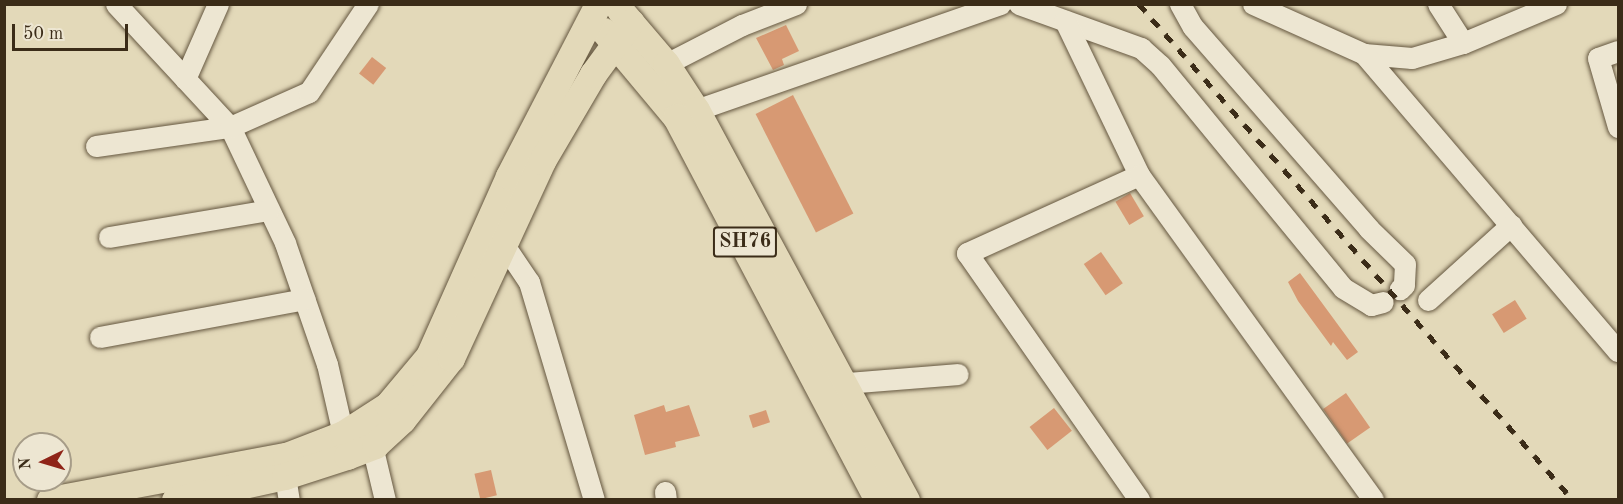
<!DOCTYPE html>
<html>
<head>
<meta charset="utf-8">
<style>
  body { margin:0 }
  #map { position:relative; width:1623px; height:504px; overflow:hidden; background:#e3d9b9; font-family:"Old Standard TT",serif }
  div>[style] { position:absolute }
  .building>* { inset:0; background:#d79973; transform-origin:0 0 }
  .roads { filter:drop-shadow(0 0 2px #655740) drop-shadow(0 0 2px #655740) }
  .minor>* { height:21px; margin:-10.5px; padding:0 10.5px; transform-origin:10.5px; border-radius:10.5px; background:#ede6d2 }
  .major>* { height:27px; margin:-13.5px; padding:0 13.5px; transform-origin:13.5px; border-radius:13.5px; background:#e3d9b9 }
  .rail>* { height:4.5px; margin-top:-2.25px; transform-origin:0; background:repeating-linear-gradient(90deg,#3b2c18 0 10px,transparent 0 20px) }
  span { translate:-50% -50%; white-space:nowrap; text-align:center; line-height:1.15; -webkit-text-stroke:4.5px #ede6d2; paint-order:stroke }
  .shield-label span { padding:2px 4px; background:#ede6d2; border:2px solid; border-radius:4px; -webkit-text-stroke-width:0 }
  .shield-label { font-size:20px; color:#3b2c18; font-weight:700 }
  .frame { position:absolute; inset:0; border:6px solid #3b2c18; pointer-events:none }
  .north { position:absolute; left:12px; top:432px; width:60px; height:60px; box-sizing:border-box; background:#ede6d2; border:2px solid #a69c88; border-radius:50%; rotate:265deg; font-size:16px; font-weight:700; line-height:24px; text-align:center; color:#3b2c18 }
  .north::after { content:''; display:block; margin:auto; width:21px; height:27px; background:#8f2418; clip-path:polygon(50% 0,100% 100%,50% 72%,0 100%) }
  .scale { position:absolute; left:12px; top:24px; width:116px; height:27px; box-sizing:border-box; border:3px solid #3b2c18; border-top:0; padding-left:8px; font-size:18px; line-height:21px; white-space:nowrap; color:#3b2c18; -webkit-text-stroke:4px #ede6d2; paint-order:stroke }
</style>
</head>
<body>
<div id="map">
  <div class="building">
    <i style="clip-path:polygon(786px 25px,799px 51px,782px 59px,784px 65px,773px 70px,756px 38px)"></i>
    <i style="left:372px;top:57px;width:18px;height:21px;rotate:38deg"></i>
    <i style="left:793px;top:95px;width:133px;height:42px;rotate:63deg"></i>
    <i style="left:1130px;top:193px;width:27px;height:17px;rotate:59deg"></i>
    <i style="left:1101px;top:252px;width:38px;height:21px;rotate:55deg"></i>
    <i style="clip-path:polygon(1300px 273px,1358px 352px,1347px 360px,1333px 342px,1331px 346px,1298px 301px,1288px 282px)"></i>
    <i style="left:1515px;top:300px;width:22px;height:27px;rotate:58deg"></i>
    <i style="left:1346px;top:393px;width:42px;height:28px;rotate:55deg"></i>
    <i style="clip-path:polygon(664px 405px,666px 412px,689px 405px,700px 436px,675px 442px,676px 447px,645px 455px,634px 415px)"></i>
    <i style="left:1054px;top:408px;width:29px;height:31px;rotate:52deg"></i>
    <i style="left:766px;top:410px;width:13px;height:18px;rotate:72deg"></i>
    <i style="left:491px;top:470px;width:26px;height:17px;rotate:77deg"></i>
  </div>
  <div class="roads">
    <div class="minor">
      <i style="left:116px;top:4px;width:168px;rotate:47.2deg"></i>
      <i style="left:230px;top:127px;width:128px;rotate:64.6deg"></i>
      <i style="left:285px;top:243px;width:128px;rotate:70.9deg"></i>
      <i style="left:327px;top:364px;width:72px;rotate:77.1deg"></i>
      <i style="left:1019px;top:4px;width:130px;rotate:19.8deg"></i>
      <i style="left:1141px;top:48px;width:25px;rotate:42deg"></i>
      <i style="left:1160px;top:65px;width:288px;rotate:50.6deg"></i>
      <i style="left:1343px;top:288px;width:33px;rotate:31deg"></i>
      <i style="left:1371px;top:305px;width:12px;rotate:-14deg"></i>
      <i style="left:1180px;top:4px;width:26px;rotate:61deg"></i>
      <i style="left:1193px;top:27px;width:268px;rotate:48.9deg"></i>
      <i style="left:1369px;top:229px;width:50px;rotate:44.2deg"></i>
      <i style="left:1405px;top:264px;width:21px;rotate:93deg"></i>
      <i style="left:1404px;top:285px;width:6px;rotate:135deg"></i>
      <i style="left:1253px;top:4px;width:122px;rotate:24.2deg"></i>
      <i style="left:1364px;top:54px;width:48px;rotate:4.8deg"></i>
      <i style="left:1412px;top:58px;width:53px;rotate:-16.4deg"></i>
      <i style="left:1463px;top:43px;width:101px;rotate:-22.8deg"></i>
      <i style="left:1438px;top:4px;width:46px;rotate:57.3deg"></i>
      <i style="left:1065px;top:21px;width:171px;rotate:64.3deg"></i>
      <i style="left:1139px;top:175px;width:189px;rotate:155.6deg"></i>
      <i style="left:967px;top:253px;width:301px;rotate:55.1deg"></i>
      <i style="left:1618px;top:51px;width:21px;rotate:161deg"></i>
      <i style="left:1598px;top:58px;width:72px;rotate:73.8deg"></i>
      <i style="left:1364px;top:54px;width:391px;rotate:49.5deg"></i>
      <i style="left:666px;top:64px;width:85px;rotate:-27.2deg"></i>
      <i style="left:742px;top:25px;width:58px;rotate:-21.3deg"></i>
      <i style="left:185px;top:79px;width:82px;rotate:-66.3deg"></i>
      <i style="left:696px;top:110px;width:322px;rotate:-19.2deg"></i>
      <i style="left:96px;top:146px;width:135px;rotate:-8.1deg"></i>
      <i style="left:230px;top:127px;width:86px;rotate:-23.9deg"></i>
      <i style="left:309px;top:92px;width:106px;rotate:-56.2deg"></i>
      <i style="left:1139px;top:175px;width:400px;rotate:54.2deg"></i>
      <i style="left:109px;top:237px;width:162px;rotate:-9.6deg"></i>
      <i style="left:504px;top:245px;width:45px;rotate:56deg"></i>
      <i style="left:529px;top:282px;width:227px;rotate:73.4deg"></i>
      <i style="left:1428px;top:300px;width:112px;rotate:-42.1deg"></i>
      <i style="left:100px;top:337px;width:208px;rotate:-10.5deg"></i>
      <i style="left:846px;top:383px;width:112px;rotate:-4.6deg"></i>
      <i style="left:369px;top:433px;width:69px;rotate:76.6deg"></i>
      <i style="left:285px;top:476px;width:24px;rotate:81deg"></i>
      <i style="left:665px;top:492px;width:8px;rotate:83deg"></i>
    </div>
    <div class="major">
      <i style="left:620px;top:10px;width:71px;rotate:49.6deg"></i>
      <i style="left:666px;top:64px;width:55px;rotate:56.9deg"></i>
      <i style="left:696px;top:110px;width:443px;rotate:61.7deg"></i>
      <i style="left:604px;top:31px;width:112px;rotate:50.1deg"></i>
      <i style="left:676px;top:117px;width:433px;rotate:62.2deg"></i>
      <i style="left:50px;top:500px;width:240px;rotate:-10.6deg"></i>
      <i style="left:286px;top:456px;width:61px;rotate:-21.1deg"></i>
      <i style="left:343px;top:434px;width:54px;rotate:-32.8deg"></i>
      <i style="left:388px;top:405px;width:64px;rotate:-50.1deg"></i>
      <i style="left:429px;top:356px;width:197px;rotate:-66deg"></i>
      <i style="left:509px;top:176px;width:194px;rotate:-62.6deg"></i>
      <i style="left:175px;top:500px;width:113px;rotate:-12.3deg"></i>
      <i style="left:285px;top:476px;width:65px;rotate:-17.9deg"></i>
      <i style="left:347px;top:456px;width:30px;rotate:-21deg"></i>
      <i style="left:375px;top:445px;width:37px;rotate:-43deg"></i>
      <i style="left:402px;top:420px;width:79px;rotate:-51.7deg"></i>
      <i style="left:451px;top:358px;width:217px;rotate:-65.2deg"></i>
      <i style="left:542px;top:161px;width:101px;rotate:-59.6deg"></i>
      <i style="left:593px;top:74px;width:64px;rotate:-53.8deg"></i>
    </div>
  </div>
  <div class="rail">
    <i style="left:1139px;top:4px;width:659px;rotate:48.81deg"></i>
  </div>
  <div class="shield-label">
    <span style="left:745px;top:242px">SH76</span>
  </div>
  <div class="frame"></div>
  <div class="north">N</div>
  <div class="scale">50 m</div>
</div>
</body>
</html>
